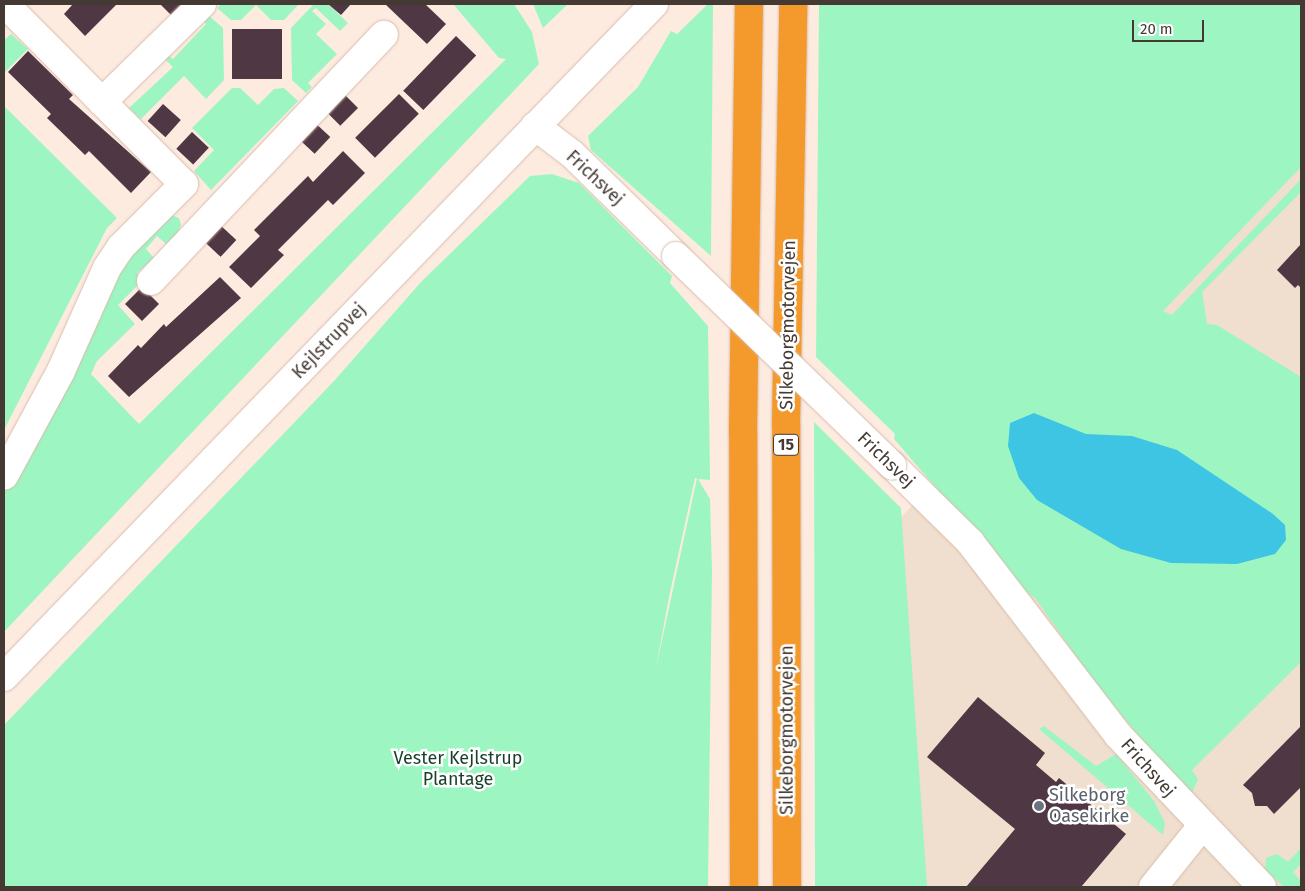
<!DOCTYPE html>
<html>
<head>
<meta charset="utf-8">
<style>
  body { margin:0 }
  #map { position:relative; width:1305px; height:891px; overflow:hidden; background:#fdebe0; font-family:"Fira Sans",sans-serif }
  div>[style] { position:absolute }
  .industrial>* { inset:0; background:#f0dece }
  .green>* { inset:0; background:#9df6c2 }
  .water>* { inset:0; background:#3ec5e4 }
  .building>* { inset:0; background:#4f3744; transform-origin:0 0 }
  .roads { filter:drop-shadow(0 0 1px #d8bcab) drop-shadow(0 0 1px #d8bcab) }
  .minor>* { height:28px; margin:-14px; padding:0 14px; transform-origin:14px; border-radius:14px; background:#fff }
  .tertiary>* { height:28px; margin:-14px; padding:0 14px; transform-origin:14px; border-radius:14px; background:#fff }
  .motorway>* { height:28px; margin:-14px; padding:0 14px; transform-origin:14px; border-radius:14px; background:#f49a2c }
  .bridges { filter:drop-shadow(0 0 1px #d8bcab) drop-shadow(0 0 1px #d8bcab) }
  .minor-bridge>* { height:28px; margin:-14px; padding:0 14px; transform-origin:14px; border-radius:14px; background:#fff }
  .dots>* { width:14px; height:14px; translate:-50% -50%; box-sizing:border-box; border:2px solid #fff; border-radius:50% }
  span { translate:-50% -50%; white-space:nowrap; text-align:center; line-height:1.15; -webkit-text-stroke:5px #fff; paint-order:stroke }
  .shield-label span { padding:1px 4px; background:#fff; border:1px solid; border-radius:4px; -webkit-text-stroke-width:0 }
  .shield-label { font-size:16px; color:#453a33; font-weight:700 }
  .street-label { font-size:18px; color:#453a33 }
  .park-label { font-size:18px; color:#173f2a }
  .worship-label { font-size:18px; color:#5b616d }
  .left { translate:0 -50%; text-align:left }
  .frame { position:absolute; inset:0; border:5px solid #453a33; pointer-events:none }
  .scale { position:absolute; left:1132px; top:20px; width:72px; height:22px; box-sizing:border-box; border:2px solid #453a33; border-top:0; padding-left:6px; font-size:15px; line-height:18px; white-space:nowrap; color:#453a33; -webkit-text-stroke:4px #fff; paint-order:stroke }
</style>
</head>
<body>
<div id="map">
  <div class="industrial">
    <i style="clip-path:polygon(1301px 87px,1301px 887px,923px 887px,893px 526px)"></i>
  </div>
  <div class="green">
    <i style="clip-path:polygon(221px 4px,227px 5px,299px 4px,284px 20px,271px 20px,256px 5px,241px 20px,231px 20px,217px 8px)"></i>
    <i style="clip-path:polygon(314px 4px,328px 4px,348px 23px,340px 31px,316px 8px,312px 11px,326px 24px,316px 34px,337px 54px,308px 83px,312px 87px,306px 93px,292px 80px,291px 28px)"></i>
    <i style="clip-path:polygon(453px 4px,514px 4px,532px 32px,539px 64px,4px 632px,4px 486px,121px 259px,171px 215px,179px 218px,181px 225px,177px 234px,166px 244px,157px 236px,146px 249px,154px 258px,137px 273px,143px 280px,118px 305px,135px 324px,97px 361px,91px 374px,139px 424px,506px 59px,499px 58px)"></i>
    <i style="clip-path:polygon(533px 4px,568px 4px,543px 28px)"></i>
    <i style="clip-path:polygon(708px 4px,713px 4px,711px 256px,591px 150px,588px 136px,638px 87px,671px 31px,677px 34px)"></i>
    <i style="clip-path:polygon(819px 4px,1301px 4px,1301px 167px,1163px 311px,1172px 315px,1301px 179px,1301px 192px,1202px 292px,1207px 324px,1217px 325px,1301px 377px,1301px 662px,1192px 770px,1198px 779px,1190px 797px,1094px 682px,1036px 599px,1022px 588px,894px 439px,895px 434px,816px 357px)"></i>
    <i style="clip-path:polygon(208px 15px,223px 28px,224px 80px,206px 99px,184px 76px,141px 119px,129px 108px,173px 67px,158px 53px,161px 50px,173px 59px,206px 24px,202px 20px)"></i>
    <i style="clip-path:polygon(11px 34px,28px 49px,4px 73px,4px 40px)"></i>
    <i style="clip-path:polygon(232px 88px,240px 88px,258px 105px,274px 89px,284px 88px,298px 101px,211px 190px,194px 171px,214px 150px,192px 128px)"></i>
    <i style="clip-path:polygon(4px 106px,117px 218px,107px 228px,4px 430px)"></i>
    <i style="clip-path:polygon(evenodd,552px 174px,579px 183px,672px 276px,670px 283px,708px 326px,710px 480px,698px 479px,710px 499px,712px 571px,708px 887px,4px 887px,4px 725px,334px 381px,421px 282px,530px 176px,552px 174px,695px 478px,697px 478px,656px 668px,669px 597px,695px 478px)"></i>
    <i style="clip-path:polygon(814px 422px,901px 508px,927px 887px,815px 887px)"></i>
    <i style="clip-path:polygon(1044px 726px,1096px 766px,1116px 754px,1154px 801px,1165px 823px,1163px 835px,1039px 729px)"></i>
    <i style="clip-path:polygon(1301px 848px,1301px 864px,1293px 872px,1301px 881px,1301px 887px,1284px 887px,1265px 869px,1266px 858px,1277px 854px,1288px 862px)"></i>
  </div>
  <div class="water">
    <i style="clip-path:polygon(1034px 413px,1086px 434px,1132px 436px,1177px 450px,1273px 514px,1285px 525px,1286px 540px,1275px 554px,1237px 564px,1171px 563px,1121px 549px,1037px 500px,1019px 478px,1008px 446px,1010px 423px)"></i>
  </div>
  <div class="building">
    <i style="clip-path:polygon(73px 4px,117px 4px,85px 36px,64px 14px)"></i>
    <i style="clip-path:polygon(160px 4px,186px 4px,173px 17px)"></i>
    <i style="clip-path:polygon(328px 4px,351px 4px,341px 15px)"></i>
    <i style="clip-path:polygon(385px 4px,425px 4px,446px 24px,427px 44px)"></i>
    <i style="left:232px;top:29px;width:50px;height:50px"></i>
    <i style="left:456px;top:36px;width:28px;height:76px;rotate:44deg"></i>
    <i style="clip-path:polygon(28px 51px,73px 95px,69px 99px,151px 172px,131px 193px,89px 151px,85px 155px,47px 118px,51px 114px,8px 72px)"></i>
    <i style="left:341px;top:91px;width:24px;height:25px;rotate:45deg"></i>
    <i style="left:399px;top:94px;width:28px;height:62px;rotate:45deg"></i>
    <i style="left:163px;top:104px;width:24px;height:23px;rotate:42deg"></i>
    <i style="left:312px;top:120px;width:25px;height:23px;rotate:43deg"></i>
    <i style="left:192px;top:132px;width:23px;height:23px;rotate:43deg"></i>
    <i style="clip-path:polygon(343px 151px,365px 173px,333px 205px,328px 200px,278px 250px,284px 255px,251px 288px,229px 267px,260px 236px,254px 230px,308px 176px,313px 182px)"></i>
    <i style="left:218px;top:223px;width:25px;height:23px;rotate:43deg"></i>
    <i style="clip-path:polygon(1301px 244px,1301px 288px,1298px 285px,1295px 288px,1277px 270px)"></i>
    <i style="clip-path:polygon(220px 277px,241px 298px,129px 397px,108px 376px,138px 345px,141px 348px,164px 324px,166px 327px)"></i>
    <i style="left:142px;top:287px;width:24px;height:24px;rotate:45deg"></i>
    <i style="clip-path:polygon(978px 697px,1045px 753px,1036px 765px,1056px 782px,1059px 778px,1126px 834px,1081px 887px,966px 887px,1015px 829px,927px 757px)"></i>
    <i style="clip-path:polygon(1301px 726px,1301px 787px,1274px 814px,1267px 806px,1255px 806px,1252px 793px,1243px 785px)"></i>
  </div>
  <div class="roads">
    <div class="minor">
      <i style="left:4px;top:9px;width:4px;rotate:-45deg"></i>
      <i style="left:7px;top:6px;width:251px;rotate:45.2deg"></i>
      <i style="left:184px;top:184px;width:89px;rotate:135deg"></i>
      <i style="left:121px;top:247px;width:25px;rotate:124deg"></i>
      <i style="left:107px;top:268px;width:113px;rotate:114.1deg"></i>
      <i style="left:61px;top:371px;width:119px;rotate:118.5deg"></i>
      <i style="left:102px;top:102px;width:140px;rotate:-44.4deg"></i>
      <i style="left:535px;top:126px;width:46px;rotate:37.1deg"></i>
      <i style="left:572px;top:154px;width:146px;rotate:44.4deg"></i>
      <i style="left:151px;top:281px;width:339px;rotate:-46.6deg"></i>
      <i style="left:892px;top:465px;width:110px;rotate:44.6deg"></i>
      <i style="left:970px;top:542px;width:243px;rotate:52.5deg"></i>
      <i style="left:1118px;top:735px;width:209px;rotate:46.5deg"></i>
      <i style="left:1153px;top:887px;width:77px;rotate:-51.3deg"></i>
    </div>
    <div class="tertiary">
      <i style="left:4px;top:677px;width:936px;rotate:-46deg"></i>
    </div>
    <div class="motorway">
      <i style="left:744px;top:887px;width:456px;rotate:-90.1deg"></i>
      <i style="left:743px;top:431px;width:427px;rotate:-89.2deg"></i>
      <i style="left:787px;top:887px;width:463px;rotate:-90.1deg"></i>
      <i style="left:786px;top:424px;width:420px;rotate:-89deg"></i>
    </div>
  </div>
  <div class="bridges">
    <div class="minor-bridge">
      <i style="left:676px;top:256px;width:301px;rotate:44.1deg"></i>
    </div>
  </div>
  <div class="dots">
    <i style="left:1039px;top:806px;background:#6b7280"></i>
  </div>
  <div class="shield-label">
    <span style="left:786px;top:445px">15</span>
  </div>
  <div class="street-label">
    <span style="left:595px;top:178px;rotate:43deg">Frichsvej</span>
    <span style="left:788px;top:325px;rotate:-89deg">Silkeborgmotorvejen</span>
    <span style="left:329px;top:341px;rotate:-46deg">Kejlstrupvej</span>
    <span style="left:886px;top:460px;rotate:44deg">Frichsvej</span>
    <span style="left:787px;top:730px;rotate:-90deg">Silkeborgmotorvejen</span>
    <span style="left:1148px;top:768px;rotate:48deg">Frichsvej</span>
  </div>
  <div class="park-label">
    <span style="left:458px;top:769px">Vester Kejlstrup<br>Plantage</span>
  </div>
  <div class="worship-label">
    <span class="left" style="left:1049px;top:806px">Silkeborg<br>Oasekirke</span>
  </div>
  <div class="frame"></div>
  <div class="scale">20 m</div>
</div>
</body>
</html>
